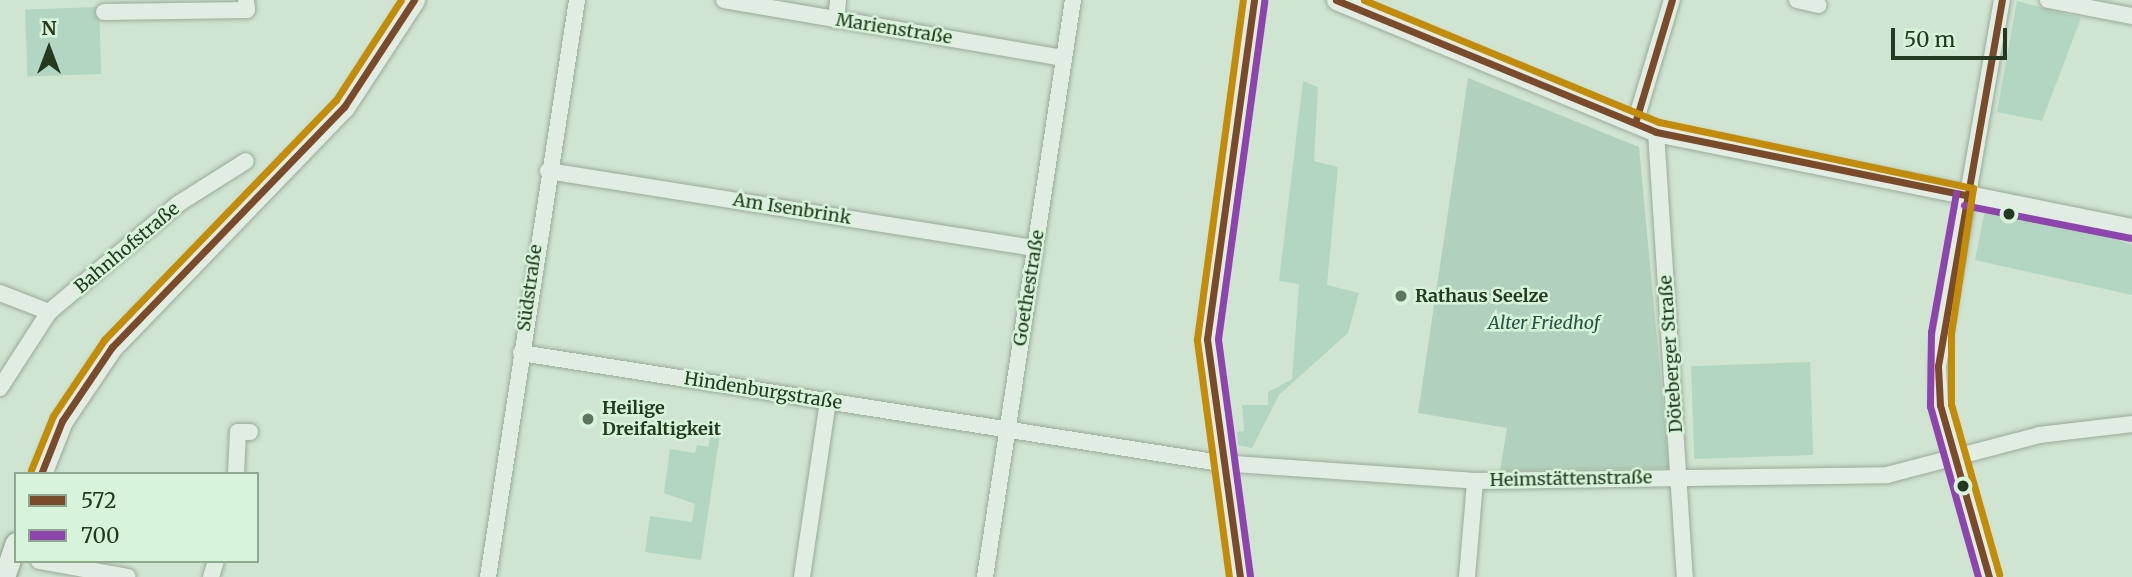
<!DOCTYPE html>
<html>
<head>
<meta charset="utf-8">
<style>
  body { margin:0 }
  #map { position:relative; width:2132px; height:577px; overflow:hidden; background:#d0e4d2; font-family:Merriweather,serif }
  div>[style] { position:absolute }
  .green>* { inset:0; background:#b3d6c2; transform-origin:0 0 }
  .cemetery>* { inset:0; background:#b2d0be }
  .roads { filter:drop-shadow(0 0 2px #9a9) drop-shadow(0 0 2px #9a9) }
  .minor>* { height:16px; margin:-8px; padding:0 8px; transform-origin:8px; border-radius:8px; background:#e1ece2 }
  .tertiary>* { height:19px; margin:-9.5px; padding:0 9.5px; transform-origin:9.5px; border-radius:9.5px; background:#e1ece2 }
  .secondary>* { height:21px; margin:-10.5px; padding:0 10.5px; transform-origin:10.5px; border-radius:10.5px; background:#e1ece2 }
  .bridges { filter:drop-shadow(0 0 2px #899989) drop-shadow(0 0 2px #899989) }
  .secondary-bridge>* { height:21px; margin:-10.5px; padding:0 10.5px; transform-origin:10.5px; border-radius:10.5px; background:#e1ece2 }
  .bus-1>* { height:7px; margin:-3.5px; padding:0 3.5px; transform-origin:3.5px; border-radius:3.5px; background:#7a4b2a }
  .bus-2>* { height:7px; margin:-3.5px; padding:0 3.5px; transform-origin:3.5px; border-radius:3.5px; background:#8e44ad }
  .bus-3>* { height:7px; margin:-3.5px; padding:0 3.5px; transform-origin:3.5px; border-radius:3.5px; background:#c28b08 }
  .dots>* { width:19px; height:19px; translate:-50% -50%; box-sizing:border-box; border:4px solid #d7f4da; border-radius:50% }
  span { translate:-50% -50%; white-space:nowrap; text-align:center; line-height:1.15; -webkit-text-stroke:5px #d7f4da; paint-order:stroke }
  .street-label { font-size:18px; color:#233920 }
  .poi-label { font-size:18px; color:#233920; font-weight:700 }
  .left { translate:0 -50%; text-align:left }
  .park-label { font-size:18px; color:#285445; font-style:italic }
  .legend { position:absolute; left:14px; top:472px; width:245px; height:91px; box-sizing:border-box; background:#d7f4da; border:2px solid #8fa990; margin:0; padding:9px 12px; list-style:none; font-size:21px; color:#233920 }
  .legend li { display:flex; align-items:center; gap:14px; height:35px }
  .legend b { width:35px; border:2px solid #8fa990 }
  .north { position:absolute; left:14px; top:14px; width:70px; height:70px; -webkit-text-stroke:5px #d7f4da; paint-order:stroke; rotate:0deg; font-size:19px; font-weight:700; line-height:28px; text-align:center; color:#233920 }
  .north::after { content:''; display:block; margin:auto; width:24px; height:32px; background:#233920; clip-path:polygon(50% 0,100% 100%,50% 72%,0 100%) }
  .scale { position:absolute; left:1891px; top:28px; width:116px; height:32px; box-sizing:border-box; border:4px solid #233920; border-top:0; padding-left:9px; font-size:21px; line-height:24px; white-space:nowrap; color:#233920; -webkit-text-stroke:5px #d7f4da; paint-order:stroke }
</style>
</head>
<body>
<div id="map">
  <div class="green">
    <i style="clip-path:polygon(2017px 1px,2081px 18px,2042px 121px,1997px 112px)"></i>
    <i style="left:99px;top:7px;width:67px;height:74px;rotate:88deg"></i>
    <i style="clip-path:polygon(1303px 81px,1318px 87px,1314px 161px,1338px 167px,1327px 285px,1359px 293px,1348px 333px,1279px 395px,1252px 448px,1238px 445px,1237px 432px,1244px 431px,1242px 405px,1268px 405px,1268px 392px,1292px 379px,1299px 284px,1279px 281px)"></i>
    <i style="clip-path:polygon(1985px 210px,2084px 228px,2132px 245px,2132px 295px,1975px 260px)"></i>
    <i style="left:1810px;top:362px;width:93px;height:119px;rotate:88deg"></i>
    <i style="clip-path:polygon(712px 426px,721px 427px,701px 560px,645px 552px,650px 516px,692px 522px,695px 504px,664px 493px,670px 449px,695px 453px,697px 445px,708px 447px)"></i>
  </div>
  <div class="cemetery">
    <i style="clip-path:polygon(1468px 78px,1639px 147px,1669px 468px,1500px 471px,1507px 428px,1418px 413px)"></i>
  </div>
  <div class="roads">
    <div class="minor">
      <i style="left:724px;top:0;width:345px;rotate:9.7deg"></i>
      <i style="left:1797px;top:0;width:22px;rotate:13deg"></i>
      <i style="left:2048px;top:0;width:86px;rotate:10.8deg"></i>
      <i style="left:104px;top:12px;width:143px;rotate:-0.8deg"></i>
      <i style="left:247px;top:10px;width:10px;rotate:-96deg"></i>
      <i style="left:836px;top:20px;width:20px;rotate:-84deg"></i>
      <i style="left:1635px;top:123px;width:128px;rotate:-73.3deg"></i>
      <i style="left:1656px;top:132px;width:446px;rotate:86.3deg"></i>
      <i style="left:548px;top:171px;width:493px;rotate:9deg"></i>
      <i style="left:0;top:293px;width:53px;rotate:21.2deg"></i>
      <i style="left:521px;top:353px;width:708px;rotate:8.94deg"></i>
      <i style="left:1220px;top:463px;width:256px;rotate:4deg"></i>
      <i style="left:1475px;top:481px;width:412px;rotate:-0.8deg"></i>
      <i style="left:1887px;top:475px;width:157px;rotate:-14.7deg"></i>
      <i style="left:2039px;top:435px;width:94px;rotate:-6.7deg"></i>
      <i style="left:0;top:388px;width:90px;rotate:-57.2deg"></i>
      <i style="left:49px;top:312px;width:168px;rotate:-39.9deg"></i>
      <i style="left:178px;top:204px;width:80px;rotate:-32.3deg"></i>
      <i style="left:236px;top:474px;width:42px;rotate:-87.3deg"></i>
      <i style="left:238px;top:432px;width:12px"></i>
      <i style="left:39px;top:561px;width:90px;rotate:10.2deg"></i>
      <i style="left:211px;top:577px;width:17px;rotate:-73deg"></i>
      <i style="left:488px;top:577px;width:584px;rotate:-81.23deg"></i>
      <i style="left:802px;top:577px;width:178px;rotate:-81.6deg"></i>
      <i style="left:985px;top:577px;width:584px;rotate:-81.33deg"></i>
      <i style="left:1240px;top:577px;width:240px;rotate:-97.9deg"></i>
      <i style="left:1207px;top:339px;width:342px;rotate:-82.1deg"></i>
      <i style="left:1467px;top:577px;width:96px;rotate:-85.2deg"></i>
      <i style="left:1989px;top:577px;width:179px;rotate:-105.9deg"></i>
      <i style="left:1940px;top:405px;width:39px;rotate:-93deg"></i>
      <i style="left:1938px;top:366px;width:372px;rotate:-80.1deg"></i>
    </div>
    <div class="tertiary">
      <i style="left:1336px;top:0;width:346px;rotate:22.4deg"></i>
      <i style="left:1656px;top:132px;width:486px;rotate:11.4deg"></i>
    </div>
    <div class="secondary">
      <i style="left:41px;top:474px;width:57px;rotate:-68.4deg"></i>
      <i style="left:62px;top:421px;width:89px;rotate:-56deg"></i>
      <i style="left:112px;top:347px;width:334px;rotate:-46deg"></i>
      <i style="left:344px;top:107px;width:128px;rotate:-56.8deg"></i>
    </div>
  </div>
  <div class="bridges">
    <div class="secondary-bridge">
      <i style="left:4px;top:577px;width:36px;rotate:-71deg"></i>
    </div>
  </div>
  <div class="bus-1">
    <i style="left:1336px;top:0;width:346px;rotate:22.4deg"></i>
    <i style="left:1656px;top:132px;width:316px;rotate:11.5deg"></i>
    <i style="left:1635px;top:123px;width:128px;rotate:-73.3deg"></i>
    <i style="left:41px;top:474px;width:57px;rotate:-68.4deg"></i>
    <i style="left:62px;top:421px;width:89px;rotate:-56deg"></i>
    <i style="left:112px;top:347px;width:334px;rotate:-46deg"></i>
    <i style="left:344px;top:107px;width:128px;rotate:-56.8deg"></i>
    <i style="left:1240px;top:577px;width:240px;rotate:-97.9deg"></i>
    <i style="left:1207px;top:339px;width:342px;rotate:-82.1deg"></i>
    <i style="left:1989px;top:577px;width:179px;rotate:-105.9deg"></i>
    <i style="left:1940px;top:405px;width:39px;rotate:-93deg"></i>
    <i style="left:1938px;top:366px;width:372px;rotate:-80.1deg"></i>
  </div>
  <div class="bus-2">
    <i style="left:1956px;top:193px;width:141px;rotate:100.2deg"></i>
    <i style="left:1931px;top:332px;width:74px;rotate:90.8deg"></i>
    <i style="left:1930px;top:406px;width:178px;rotate:74.3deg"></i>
    <i style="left:1964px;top:205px;width:169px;rotate:11.2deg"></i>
    <i style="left:1250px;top:576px;width:239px;rotate:-97.7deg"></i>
    <i style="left:1218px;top:339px;width:341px;rotate:-82.2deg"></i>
  </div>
  <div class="bus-3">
    <i style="left:1364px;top:0;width:319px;rotate:22.5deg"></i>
    <i style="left:1659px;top:122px;width:321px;rotate:11.9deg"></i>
    <i style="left:1973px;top:188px;width:148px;rotate:98.6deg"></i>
    <i style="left:1951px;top:334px;width:70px;rotate:90deg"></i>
    <i style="left:1951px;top:404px;width:177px;rotate:74.2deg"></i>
    <i style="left:31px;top:470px;width:58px;rotate:-67.8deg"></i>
    <i style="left:53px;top:416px;width:92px;rotate:-56.1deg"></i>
    <i style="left:104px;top:340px;width:334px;rotate:-46deg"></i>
    <i style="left:336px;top:100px;width:119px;rotate:-57deg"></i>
    <i style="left:1229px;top:577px;width:240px;rotate:-97.7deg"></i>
    <i style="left:1197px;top:339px;width:342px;rotate:-82.3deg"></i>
  </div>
  <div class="dots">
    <i style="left:2009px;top:214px;background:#233920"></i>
    <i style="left:1401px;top:296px;background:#60755e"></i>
    <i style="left:588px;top:419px;background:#60755e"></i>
    <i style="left:1963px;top:486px;background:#233920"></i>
  </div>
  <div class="street-label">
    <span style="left:894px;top:29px;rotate:9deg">Marienstraße</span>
    <span style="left:792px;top:209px;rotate:9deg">Am Isenbrink</span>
    <span style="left:127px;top:248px;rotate:-40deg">Bahnhofstraße</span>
    <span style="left:530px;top:288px;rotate:-82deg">Südstraße</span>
    <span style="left:1029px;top:288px;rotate:-81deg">Goethestraße</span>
    <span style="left:1671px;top:354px;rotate:-94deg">Döteberger Straße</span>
    <span style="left:763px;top:391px;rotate:9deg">Hindenburgstraße</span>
    <span style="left:1571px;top:479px;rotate:-1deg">Heimstättenstraße</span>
  </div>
  <div class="poi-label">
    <span class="left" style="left:1415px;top:296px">Rathaus Seelze</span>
    <span class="left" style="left:602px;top:419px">Heilige<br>Dreifaltigkeit</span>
  </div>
  <div class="park-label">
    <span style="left:1544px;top:323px">Alter Friedhof</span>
  </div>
  <ul class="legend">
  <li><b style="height:9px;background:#7a4b2a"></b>572</li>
  <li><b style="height:9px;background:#8e44ad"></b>700</li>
  </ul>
  <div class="north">N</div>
  <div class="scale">50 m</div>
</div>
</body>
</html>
